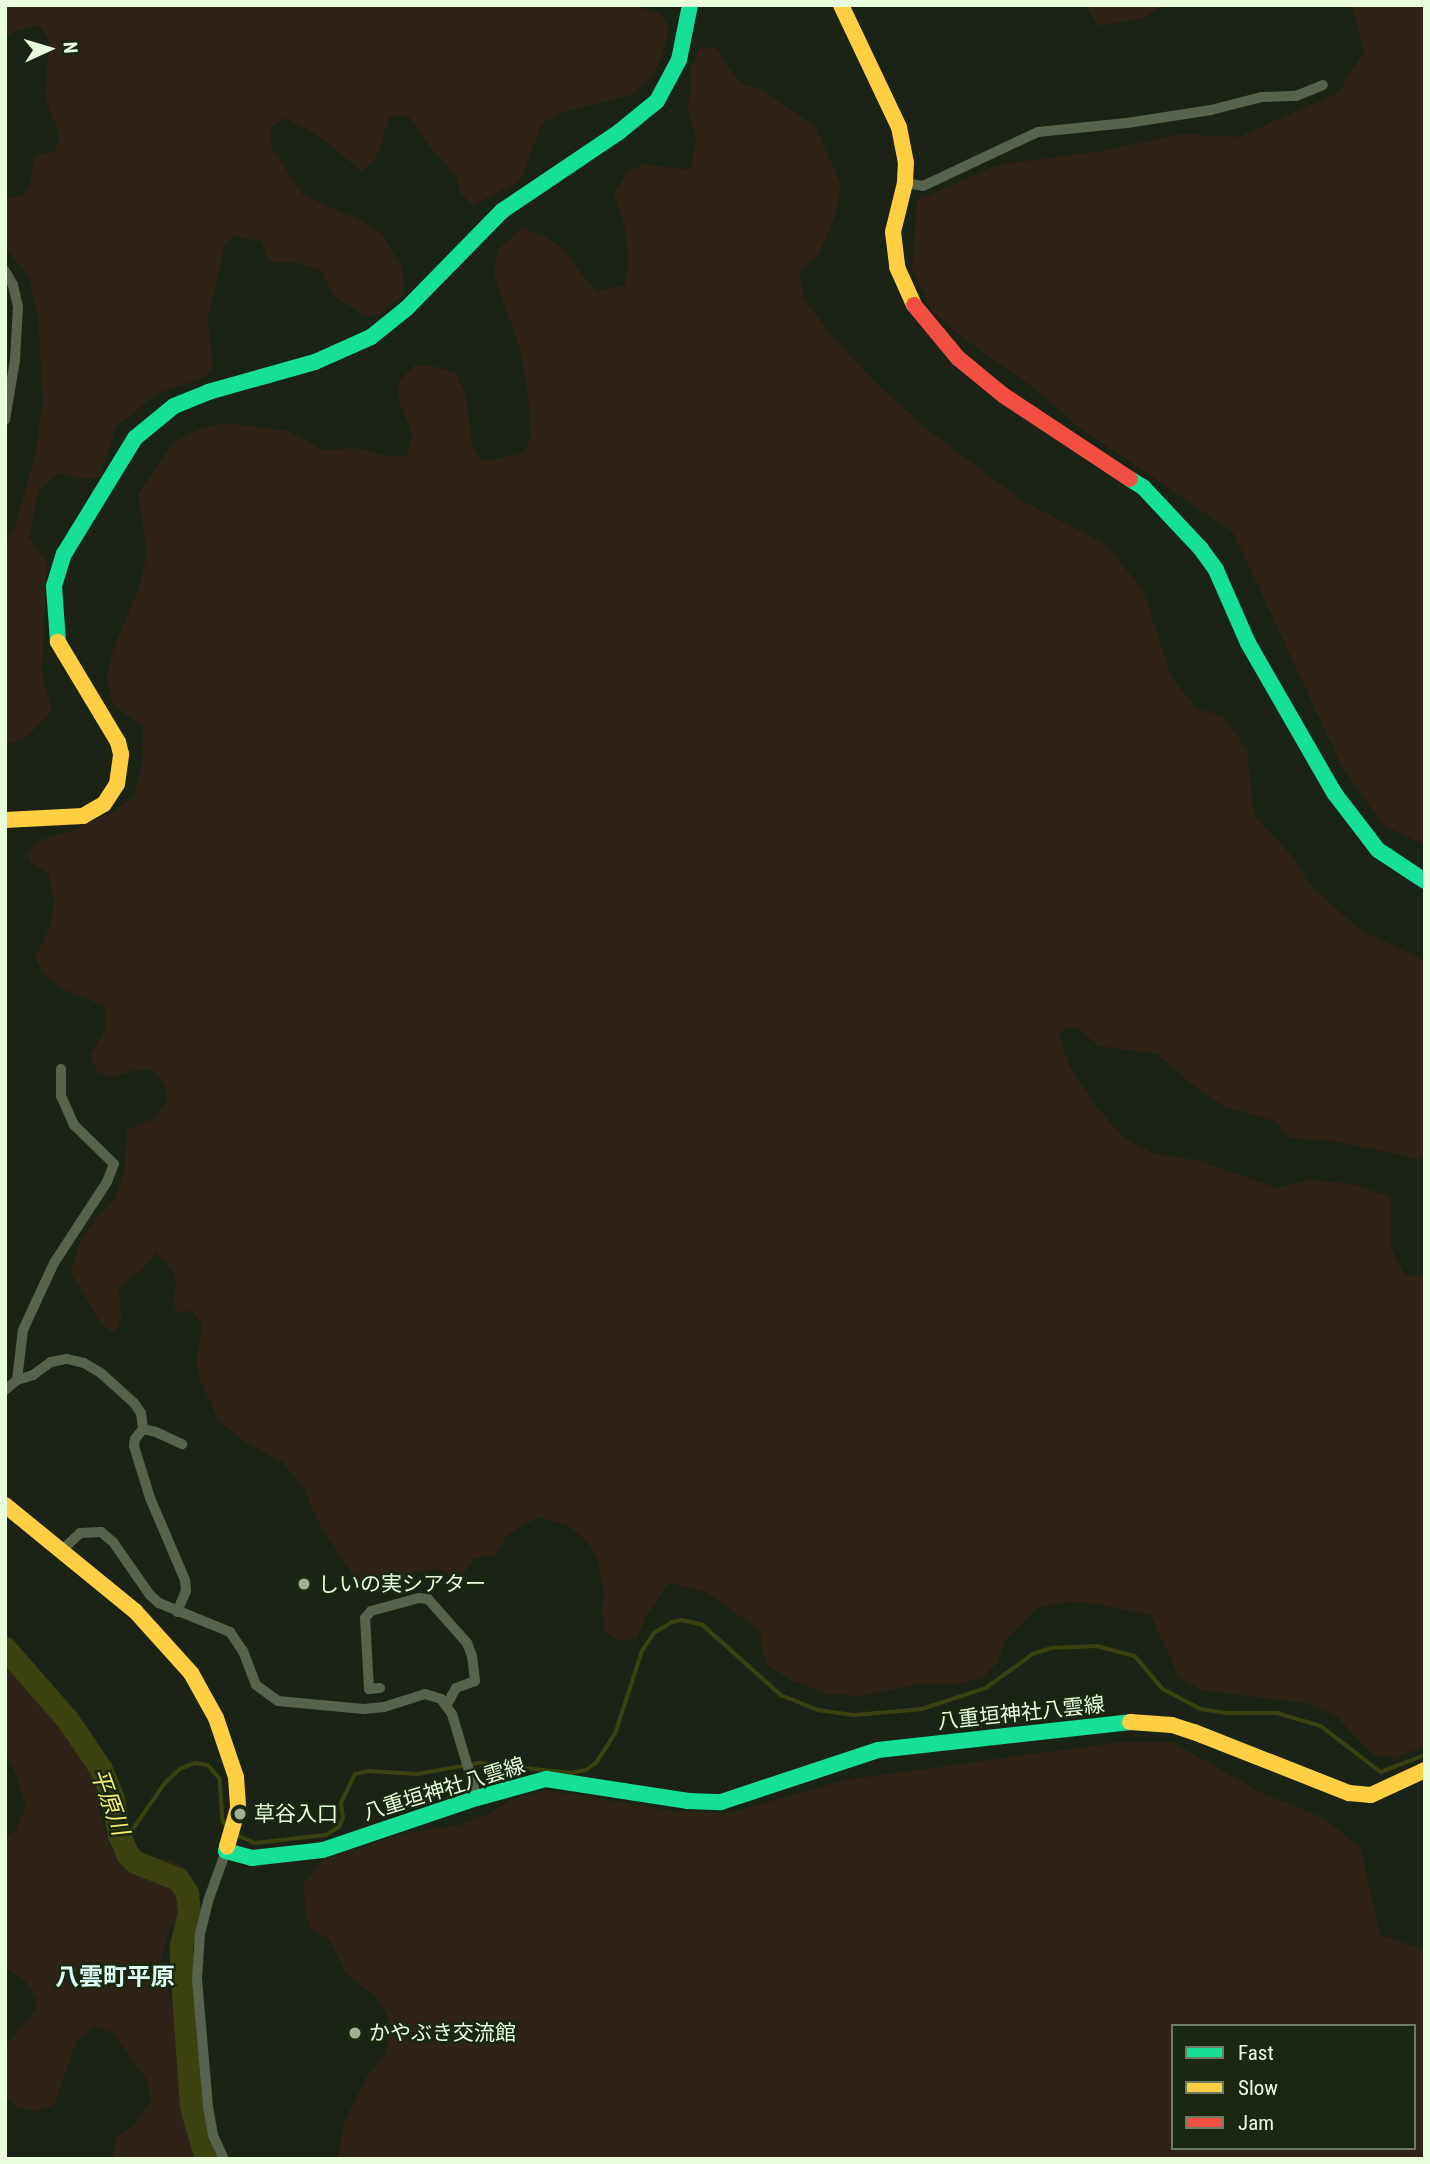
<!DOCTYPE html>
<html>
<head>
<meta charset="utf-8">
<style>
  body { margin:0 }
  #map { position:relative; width:1430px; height:2164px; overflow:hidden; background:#1b2317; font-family:"Roboto Condensed","Noto Sans JP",sans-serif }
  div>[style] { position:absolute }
  .green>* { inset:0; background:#2f2216 }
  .stream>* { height:3.5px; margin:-1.75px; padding:0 1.75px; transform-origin:1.75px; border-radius:1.75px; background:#3b4210 }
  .river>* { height:23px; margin:-11.5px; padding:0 11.5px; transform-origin:11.5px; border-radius:11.5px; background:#3b4210 }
  .street>* { height:10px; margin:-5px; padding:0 5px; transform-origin:5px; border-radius:5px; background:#57634d }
  .fast>* { height:16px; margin:-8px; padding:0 8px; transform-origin:8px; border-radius:8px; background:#16e098 }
  .slow>* { height:16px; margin:-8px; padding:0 8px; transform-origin:8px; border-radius:8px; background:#ffcf43 }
  .jam>* { height:16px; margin:-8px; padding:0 8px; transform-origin:8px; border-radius:8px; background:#f24e42 }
  .dots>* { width:19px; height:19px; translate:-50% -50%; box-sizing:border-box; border:4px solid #1a2812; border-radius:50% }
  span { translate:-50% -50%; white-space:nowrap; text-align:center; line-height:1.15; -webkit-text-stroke:5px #1a2812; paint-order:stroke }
  .poi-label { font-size:21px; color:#e9fddc }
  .left { translate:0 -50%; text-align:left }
  .street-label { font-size:21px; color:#e9fddc }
  .water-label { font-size:23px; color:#f5ee71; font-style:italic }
  .quarter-label { font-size:24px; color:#defdf8; font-weight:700 }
  .frame { position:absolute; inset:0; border:7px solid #e9fddc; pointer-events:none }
  .legend { position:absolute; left:1171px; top:2024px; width:245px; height:126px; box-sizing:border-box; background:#1a2812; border:2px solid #6d7d63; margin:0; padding:9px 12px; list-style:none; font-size:21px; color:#e9fddc }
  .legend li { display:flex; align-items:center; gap:14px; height:35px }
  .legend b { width:35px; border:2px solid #6d7d63 }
  .north { position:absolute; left:14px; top:14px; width:70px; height:70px; -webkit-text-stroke:5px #1a2812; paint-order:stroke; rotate:86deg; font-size:19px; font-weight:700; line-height:28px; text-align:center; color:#e9fddc }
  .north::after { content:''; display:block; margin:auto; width:24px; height:32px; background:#e9fddc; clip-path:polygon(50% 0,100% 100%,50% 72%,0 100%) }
</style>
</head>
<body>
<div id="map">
  <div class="green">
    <i style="clip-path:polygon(5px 5px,630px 5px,660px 13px,669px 27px,663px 53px,652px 76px,631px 95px,559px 113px,542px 124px,520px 181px,473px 205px,460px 193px,456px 175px,431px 149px,409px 117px,390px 116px,376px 158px,362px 172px,319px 136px,285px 118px,270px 128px,272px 148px,303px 195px,366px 223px,382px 234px,403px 269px,404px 295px,377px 315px,364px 315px,333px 295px,322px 271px,295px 262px,269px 262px,261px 241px,233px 236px,225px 245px,208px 319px,213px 368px,206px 377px,156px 394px,116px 427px,100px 477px,82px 479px,60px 473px,39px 490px,29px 537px,47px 562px,42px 673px,52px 711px,28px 736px,5px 745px,5px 543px,14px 531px,35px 454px,43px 403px,38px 317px,29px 278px,5px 247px,5px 198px,22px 196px,30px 184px,34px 156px,55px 151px,60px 136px,45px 98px,49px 41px,39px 25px,18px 30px,5px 38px)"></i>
    <i style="clip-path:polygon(1086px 5px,1163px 5px,1144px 18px,1098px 26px)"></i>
    <i style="clip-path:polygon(1351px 5px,1425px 5px,1425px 845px,1383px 825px,1341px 765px,1233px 532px,1080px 428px,1034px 388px,959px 335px,933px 311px,912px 270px,917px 200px,998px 165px,1096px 152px,1182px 134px,1238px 137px,1338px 93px,1364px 51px)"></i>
    <i style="clip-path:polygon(716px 48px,740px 83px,762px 89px,816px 128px,841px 185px,835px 216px,819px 254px,800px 272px,804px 299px,831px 335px,879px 386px,929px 431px,1023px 501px,1105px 544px,1143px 590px,1171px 676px,1196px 708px,1224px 717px,1247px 750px,1254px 815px,1290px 854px,1311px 886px,1359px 929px,1425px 961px,1425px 1160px,1333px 1141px,1290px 1138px,1275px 1121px,1227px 1108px,1200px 1091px,1157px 1054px,1099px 1046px,1077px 1028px,1065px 1028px,1059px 1037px,1070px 1067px,1094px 1104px,1125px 1139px,1154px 1154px,1196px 1160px,1278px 1188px,1308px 1180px,1352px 1184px,1391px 1197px,1391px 1247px,1404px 1274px,1425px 1276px,1425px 1746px,1395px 1758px,1373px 1755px,1335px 1715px,1306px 1703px,1205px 1691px,1179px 1678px,1151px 1615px,1089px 1603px,1067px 1602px,1037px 1608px,1006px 1640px,997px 1663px,984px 1676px,956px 1685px,920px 1684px,860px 1696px,829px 1694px,793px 1681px,768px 1666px,762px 1651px,760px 1630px,705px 1592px,669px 1583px,646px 1617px,637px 1638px,620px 1641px,605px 1632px,602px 1611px,604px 1593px,598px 1560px,589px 1544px,569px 1526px,539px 1517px,508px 1534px,494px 1556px,474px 1558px,459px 1580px,439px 1569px,417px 1572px,379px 1584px,357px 1581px,317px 1520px,305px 1490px,282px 1462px,244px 1441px,218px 1420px,201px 1382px,196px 1361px,203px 1325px,192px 1311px,176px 1312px,173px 1299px,176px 1284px,172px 1269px,156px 1253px,138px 1273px,118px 1287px,122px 1316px,114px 1333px,102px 1325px,71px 1273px,78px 1247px,95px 1219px,114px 1200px,124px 1174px,127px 1130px,154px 1119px,167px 1102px,164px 1084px,152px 1069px,132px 1071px,115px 1077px,98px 1073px,90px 1056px,106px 1028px,105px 1007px,61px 988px,44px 975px,35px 958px,51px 924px,54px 901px,49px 875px,30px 862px,27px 853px,42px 839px,69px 832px,114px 811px,134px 797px,143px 758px,143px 727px,114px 705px,106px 680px,113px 650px,140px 585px,147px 553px,138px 494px,174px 442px,197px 430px,222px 423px,289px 431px,323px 450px,357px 448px,389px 457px,408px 455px,412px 433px,399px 401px,398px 382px,415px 365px,434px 366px,456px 373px,466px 396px,472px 445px,479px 459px,498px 459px,523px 453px,531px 438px,528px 395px,520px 349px,493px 272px,499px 249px,521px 228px,544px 236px,563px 249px,596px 292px,625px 285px,628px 264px,626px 231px,614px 195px,628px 171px,643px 164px,690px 170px,696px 138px,687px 108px,691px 90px,690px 68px,699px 49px)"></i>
    <i style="clip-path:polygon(5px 1655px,44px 1677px,78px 1714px,98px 1742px,100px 1816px,111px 1849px,125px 1862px,148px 1858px,172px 1860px,188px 1870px,199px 1892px,169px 1929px,160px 1968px,172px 2000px,179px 2039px,182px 2091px,189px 2135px,198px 2159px,113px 2159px,116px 2138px,135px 2124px,151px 2101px,147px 2080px,112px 2032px,94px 2027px,76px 2042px,54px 2105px,37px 2111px,18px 2108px,5px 2096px,5px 2052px,9px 2041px,36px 2010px,36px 1998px,25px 1981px,5px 1967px,5px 1837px,16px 1830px,26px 1806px,17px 1776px,5px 1754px)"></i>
    <i style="clip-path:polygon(evenodd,1120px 1742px,1172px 1742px,1260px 1792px,1324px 1818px,1361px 1849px,1380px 1935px,1425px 1950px,1425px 2159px,337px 2159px,345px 2120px,367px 2076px,386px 2053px,390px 2027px,386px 2012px,374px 1995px,346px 1974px,329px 1939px,312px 1931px,305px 1915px,304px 1882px,324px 1859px,409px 1832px,457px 1826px,493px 1812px,508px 1801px,546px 1790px,674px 1811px,729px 1813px,845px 1780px,1120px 1742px,1173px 2026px,1414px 2026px,1414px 2148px,1173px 2148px,1173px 2026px)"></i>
  </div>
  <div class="stream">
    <i style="left:237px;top:1835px;width:20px;rotate:24deg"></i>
    <i style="left:255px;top:1843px;width:71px;rotate:-6.4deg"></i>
    <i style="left:326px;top:1835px;width:15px;rotate:-32deg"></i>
    <i style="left:339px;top:1827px;width:10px;rotate:-66deg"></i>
    <i style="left:343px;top:1818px;width:15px;rotate:-98deg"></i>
    <i style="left:341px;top:1803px;width:32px;rotate:-64deg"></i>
    <i style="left:355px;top:1774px;width:14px;rotate:-12deg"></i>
    <i style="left:369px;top:1771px;width:48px;rotate:3.6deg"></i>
    <i style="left:417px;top:1774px;width:63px;rotate:-10.1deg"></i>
    <i style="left:479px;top:1763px;width:93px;rotate:6.2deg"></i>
    <i style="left:571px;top:1773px;width:15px;rotate:-11deg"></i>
    <i style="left:586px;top:1770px;width:12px;rotate:-35deg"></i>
    <i style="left:596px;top:1763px;width:35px;rotate:-57deg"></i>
    <i style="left:615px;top:1734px;width:87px;rotate:-72deg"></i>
    <i style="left:642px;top:1651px;width:22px;rotate:-56deg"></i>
    <i style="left:654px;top:1633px;width:21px;rotate:-31deg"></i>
    <i style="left:672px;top:1622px;width:10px;rotate:-11deg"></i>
    <i style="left:682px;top:1620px;width:22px;rotate:13deg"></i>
    <i style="left:703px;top:1625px;width:105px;rotate:41.9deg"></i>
    <i style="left:781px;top:1695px;width:40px;rotate:22deg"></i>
    <i style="left:818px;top:1710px;width:37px;rotate:8deg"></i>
    <i style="left:855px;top:1715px;width:67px;rotate:-5.1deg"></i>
    <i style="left:922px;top:1709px;width:67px;rotate:-18.2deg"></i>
    <i style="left:986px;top:1688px;width:58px;rotate:-35.9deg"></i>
    <i style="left:1033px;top:1654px;width:19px;rotate:-18deg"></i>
    <i style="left:1051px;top:1648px;width:46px;rotate:-2.5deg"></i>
    <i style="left:1097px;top:1646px;width:39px;rotate:15deg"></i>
    <i style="left:1135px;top:1656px;width:43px;rotate:49.7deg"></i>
    <i style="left:1163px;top:1689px;width:43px;rotate:27.8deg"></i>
    <i style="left:1201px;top:1709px;width:26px;rotate:9deg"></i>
    <i style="left:1227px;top:1713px;width:50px"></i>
    <i style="left:1277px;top:1713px;width:46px;rotate:16.5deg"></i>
    <i style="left:1321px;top:1726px;width:76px;rotate:37.5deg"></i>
    <i style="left:1381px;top:1772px;width:47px;rotate:-21.1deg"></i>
    <i style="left:122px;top:1845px;width:75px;rotate:-55.3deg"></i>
    <i style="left:165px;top:1783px;width:21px;rotate:-43deg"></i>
    <i style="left:180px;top:1769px;width:16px;rotate:-22deg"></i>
    <i style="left:195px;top:1763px;width:13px;rotate:9deg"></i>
    <i style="left:208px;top:1765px;width:18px;rotate:49deg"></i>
    <i style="left:220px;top:1779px;width:42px;rotate:85.9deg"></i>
    <i style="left:223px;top:1821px;width:9px;rotate:54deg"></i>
  </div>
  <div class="river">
    <i style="left:5px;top:1648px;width:94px;rotate:48.9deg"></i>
    <i style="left:67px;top:1719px;width:60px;rotate:55.8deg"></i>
    <i style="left:101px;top:1769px;width:32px;rotate:68deg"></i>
    <i style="left:113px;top:1799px;width:36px;rotate:81deg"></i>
    <i style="left:119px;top:1835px;width:22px;rotate:66deg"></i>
    <i style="left:128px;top:1855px;width:10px;rotate:45deg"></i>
    <i style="left:135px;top:1862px;width:46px;rotate:21.6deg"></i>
    <i style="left:178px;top:1879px;width:17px;rotate:57deg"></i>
    <i style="left:187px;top:1893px;width:20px;rotate:84deg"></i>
    <i style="left:189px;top:1913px;width:34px;rotate:104deg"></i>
    <i style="left:181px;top:1946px;width:18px;rotate:90deg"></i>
    <i style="left:181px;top:1964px;width:142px;rotate:86deg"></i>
    <i style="left:191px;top:2106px;width:55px;rotate:74.2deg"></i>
  </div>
  <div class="street">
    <i style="left:905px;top:183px;width:18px;rotate:9deg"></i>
    <i style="left:923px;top:186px;width:127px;rotate:-25.2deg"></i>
    <i style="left:1038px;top:132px;width:89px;rotate:-5.8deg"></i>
    <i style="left:1127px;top:123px;width:85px;rotate:-8.8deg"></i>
    <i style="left:1211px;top:110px;width:53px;rotate:-14.3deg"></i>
    <i style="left:1262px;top:97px;width:34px;rotate:-2deg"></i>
    <i style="left:1296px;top:96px;width:29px;rotate:-22deg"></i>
    <i style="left:5px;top:271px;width:16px;rotate:60deg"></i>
    <i style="left:13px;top:285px;width:22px;rotate:77deg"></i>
    <i style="left:18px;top:306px;width:54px;rotate:93.2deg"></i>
    <i style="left:15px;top:360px;width:61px;rotate:99.5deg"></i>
    <i style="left:17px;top:1380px;width:17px;rotate:-17deg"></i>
    <i style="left:33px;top:1375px;width:22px;rotate:-36deg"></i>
    <i style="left:51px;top:1362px;width:16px;rotate:-11deg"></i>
    <i style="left:67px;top:1359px;width:17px;rotate:13deg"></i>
    <i style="left:84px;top:1363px;width:21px;rotate:31deg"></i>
    <i style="left:102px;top:1374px;width:43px;rotate:42.2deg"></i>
    <i style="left:134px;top:1403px;width:12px;rotate:55deg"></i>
    <i style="left:141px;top:1413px;width:16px;rotate:83deg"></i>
    <i style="left:5px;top:1390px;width:16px;rotate:-40deg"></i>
    <i style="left:17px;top:1380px;width:50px;rotate:-83.2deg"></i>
    <i style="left:23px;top:1330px;width:74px;rotate:-65.2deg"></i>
    <i style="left:54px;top:1263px;width:97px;rotate:-56.8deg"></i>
    <i style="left:107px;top:1182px;width:19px;rotate:-69deg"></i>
    <i style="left:114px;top:1164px;width:56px;rotate:-135.7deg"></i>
    <i style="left:74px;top:1125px;width:32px;rotate:-114deg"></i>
    <i style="left:61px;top:1096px;width:27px;rotate:-90deg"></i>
    <i style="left:62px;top:1550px;width:25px;rotate:-43deg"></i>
    <i style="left:80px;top:1533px;width:21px;rotate:-3deg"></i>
    <i style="left:101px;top:1532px;width:16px;rotate:40deg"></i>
    <i style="left:113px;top:1542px;width:65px;rotate:55.1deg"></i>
    <i style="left:150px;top:1595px;width:12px;rotate:42deg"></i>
    <i style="left:159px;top:1603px;width:77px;rotate:22.2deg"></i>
    <i style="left:230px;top:1632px;width:23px;rotate:56deg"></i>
    <i style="left:243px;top:1651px;width:36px;rotate:69deg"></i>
    <i style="left:256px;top:1685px;width:27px;rotate:36deg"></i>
    <i style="left:278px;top:1701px;width:86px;rotate:5.3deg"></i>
    <i style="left:364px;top:1709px;width:20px;rotate:-6deg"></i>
    <i style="left:384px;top:1707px;width:43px;rotate:-17.6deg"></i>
    <i style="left:425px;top:1694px;width:17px;rotate:17deg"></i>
    <i style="left:441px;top:1699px;width:19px;rotate:54deg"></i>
    <i style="left:452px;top:1714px;width:88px;rotate:73.4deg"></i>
    <i style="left:177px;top:1612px;width:23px;rotate:-67deg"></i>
    <i style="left:186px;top:1591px;width:11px;rotate:-95deg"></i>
    <i style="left:185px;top:1580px;width:89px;rotate:-113.1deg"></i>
    <i style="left:150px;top:1498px;width:54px;rotate:-107.1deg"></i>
    <i style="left:134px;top:1446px;width:7px;rotate:-82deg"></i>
    <i style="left:135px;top:1439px;width:13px;rotate:-51deg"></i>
    <i style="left:143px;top:1429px;width:13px;rotate:13deg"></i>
    <i style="left:156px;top:1432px;width:29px;rotate:25deg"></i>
    <i style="left:380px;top:1688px;width:11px;rotate:175deg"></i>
    <i style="left:369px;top:1689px;width:71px;rotate:-93.2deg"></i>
    <i style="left:365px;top:1618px;width:9px;rotate:-49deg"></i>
    <i style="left:371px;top:1611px;width:50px;rotate:-15.2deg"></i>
    <i style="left:419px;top:1598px;width:9px;rotate:6deg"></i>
    <i style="left:428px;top:1599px;width:59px;rotate:48.4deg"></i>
    <i style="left:467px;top:1643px;width:14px;rotate:69deg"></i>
    <i style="left:472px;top:1656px;width:25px;rotate:83deg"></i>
    <i style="left:475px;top:1681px;width:20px;rotate:160deg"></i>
    <i style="left:456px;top:1688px;width:18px;rotate:119deg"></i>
    <i style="left:224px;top:2159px;width:26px;rotate:-115deg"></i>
    <i style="left:213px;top:2135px;width:28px;rotate:-100deg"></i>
    <i style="left:208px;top:2107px;width:129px;rotate:-94.9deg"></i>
    <i style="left:197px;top:1978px;width:44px;rotate:-86.1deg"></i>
    <i style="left:200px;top:1934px;width:34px;rotate:-76deg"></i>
    <i style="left:208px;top:1901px;width:53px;rotate:-70.2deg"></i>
  </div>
  <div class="fast">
    <i style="left:1130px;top:479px;width:15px;rotate:32deg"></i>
    <i style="left:1143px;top:487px;width:85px;rotate:46.9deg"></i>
    <i style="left:1201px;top:549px;width:26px;rotate:54deg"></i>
    <i style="left:1216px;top:570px;width:80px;rotate:66.3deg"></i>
    <i style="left:1248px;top:643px;width:174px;rotate:60.1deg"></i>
    <i style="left:1335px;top:794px;width:71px;rotate:52.5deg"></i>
    <i style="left:1378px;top:850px;width:56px;rotate:33.4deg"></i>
    <i style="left:58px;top:642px;width:56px;rotate:-94.1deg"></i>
    <i style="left:54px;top:586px;width:34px;rotate:-73deg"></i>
    <i style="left:64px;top:554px;width:136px;rotate:-58.5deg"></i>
    <i style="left:135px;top:438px;width:50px;rotate:-39.4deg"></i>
    <i style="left:174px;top:406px;width:37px;rotate:-22deg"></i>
    <i style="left:208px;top:392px;width:111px;rotate:-15.7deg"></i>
    <i style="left:315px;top:362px;width:61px;rotate:-24.1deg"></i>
    <i style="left:371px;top:337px;width:45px;rotate:-38.7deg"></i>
    <i style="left:406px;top:309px;width:137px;rotate:-45.6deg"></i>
    <i style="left:502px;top:211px;width:141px;rotate:-34deg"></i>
    <i style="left:619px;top:132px;width:49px;rotate:-39.2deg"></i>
    <i style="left:657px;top:101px;width:47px;rotate:-61.8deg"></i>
    <i style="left:679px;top:60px;width:56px;rotate:-78.7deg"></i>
    <i style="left:227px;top:1846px;width:5px;rotate:101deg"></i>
    <i style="left:226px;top:1851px;width:27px;rotate:15deg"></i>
    <i style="left:252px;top:1858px;width:71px;rotate:-6.4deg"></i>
    <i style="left:323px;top:1850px;width:163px;rotate:-18.7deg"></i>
    <i style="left:477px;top:1798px;width:72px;rotate:-15.4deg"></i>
    <i style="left:546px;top:1779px;width:144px;rotate:8.8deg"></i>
    <i style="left:688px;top:1801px;width:33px;rotate:2deg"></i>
    <i style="left:721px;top:1802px;width:165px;rotate:-18.3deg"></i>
    <i style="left:878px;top:1750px;width:254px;rotate:-6.3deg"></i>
  </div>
  <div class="slow">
    <i style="left:841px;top:5px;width:135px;rotate:64.6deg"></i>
    <i style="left:899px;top:127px;width:36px;rotate:79deg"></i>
    <i style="left:906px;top:162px;width:21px;rotate:93deg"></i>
    <i style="left:905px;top:183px;width:50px;rotate:103.8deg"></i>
    <i style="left:893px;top:232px;width:35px;rotate:83deg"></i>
    <i style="left:897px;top:267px;width:42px;rotate:65.9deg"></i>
    <i style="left:5px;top:820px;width:78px;rotate:-2.9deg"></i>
    <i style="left:83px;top:816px;width:24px;rotate:-30deg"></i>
    <i style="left:104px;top:804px;width:24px;rotate:-57deg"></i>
    <i style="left:117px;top:784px;width:30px;rotate:-82deg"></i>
    <i style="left:121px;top:754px;width:12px;rotate:-104deg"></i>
    <i style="left:118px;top:742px;width:117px;rotate:-121deg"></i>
    <i style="left:5px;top:1505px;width:168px;rotate:39.2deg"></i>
    <i style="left:135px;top:1611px;width:84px;rotate:47.9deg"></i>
    <i style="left:191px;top:1673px;width:51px;rotate:60.9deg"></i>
    <i style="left:216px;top:1718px;width:62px;rotate:71.3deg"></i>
    <i style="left:236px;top:1777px;width:31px;rotate:86deg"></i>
    <i style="left:238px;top:1808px;width:40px;rotate:106deg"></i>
    <i style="left:1130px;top:1722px;width:42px;rotate:4.1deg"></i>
    <i style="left:1172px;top:1725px;width:23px;rotate:18deg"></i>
    <i style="left:1194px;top:1732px;width:167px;rotate:21.5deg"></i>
    <i style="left:1349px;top:1793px;width:22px;rotate:5deg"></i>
    <i style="left:1371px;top:1795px;width:60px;rotate:-24.8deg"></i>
  </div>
  <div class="jam">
    <i style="left:914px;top:305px;width:69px;rotate:50.3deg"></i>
    <i style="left:958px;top:358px;width:58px;rotate:39.4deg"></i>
    <i style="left:1003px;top:395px;width:152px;rotate:33.5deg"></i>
  </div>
  <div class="dots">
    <i style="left:304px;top:1584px;background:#a1b197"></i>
    <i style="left:240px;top:1814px;background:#a1b197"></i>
    <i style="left:355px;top:2033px;background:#a1b197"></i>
  </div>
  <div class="poi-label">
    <span class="left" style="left:318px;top:1584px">しいの実シアター</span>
    <span class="left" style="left:254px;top:1814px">草谷入口</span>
    <span class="left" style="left:369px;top:2033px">かやぶき交流館</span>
  </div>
  <div class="street-label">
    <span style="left:1021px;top:1713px;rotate:-6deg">八重垣神社八雲線</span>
    <span style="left:444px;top:1789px;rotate:-17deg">八重垣神社八雲線</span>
  </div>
  <div class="water-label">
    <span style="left:109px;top:1802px;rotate:70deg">平原川</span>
  </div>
  <div class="quarter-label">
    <span style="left:115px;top:1978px">八雲町平原</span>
  </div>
  <div class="frame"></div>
  <ul class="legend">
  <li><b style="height:9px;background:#16e098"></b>Fast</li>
  <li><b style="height:9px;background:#ffcf43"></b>Slow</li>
  <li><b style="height:9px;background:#f24e42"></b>Jam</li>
  </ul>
  <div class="north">N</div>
</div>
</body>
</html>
